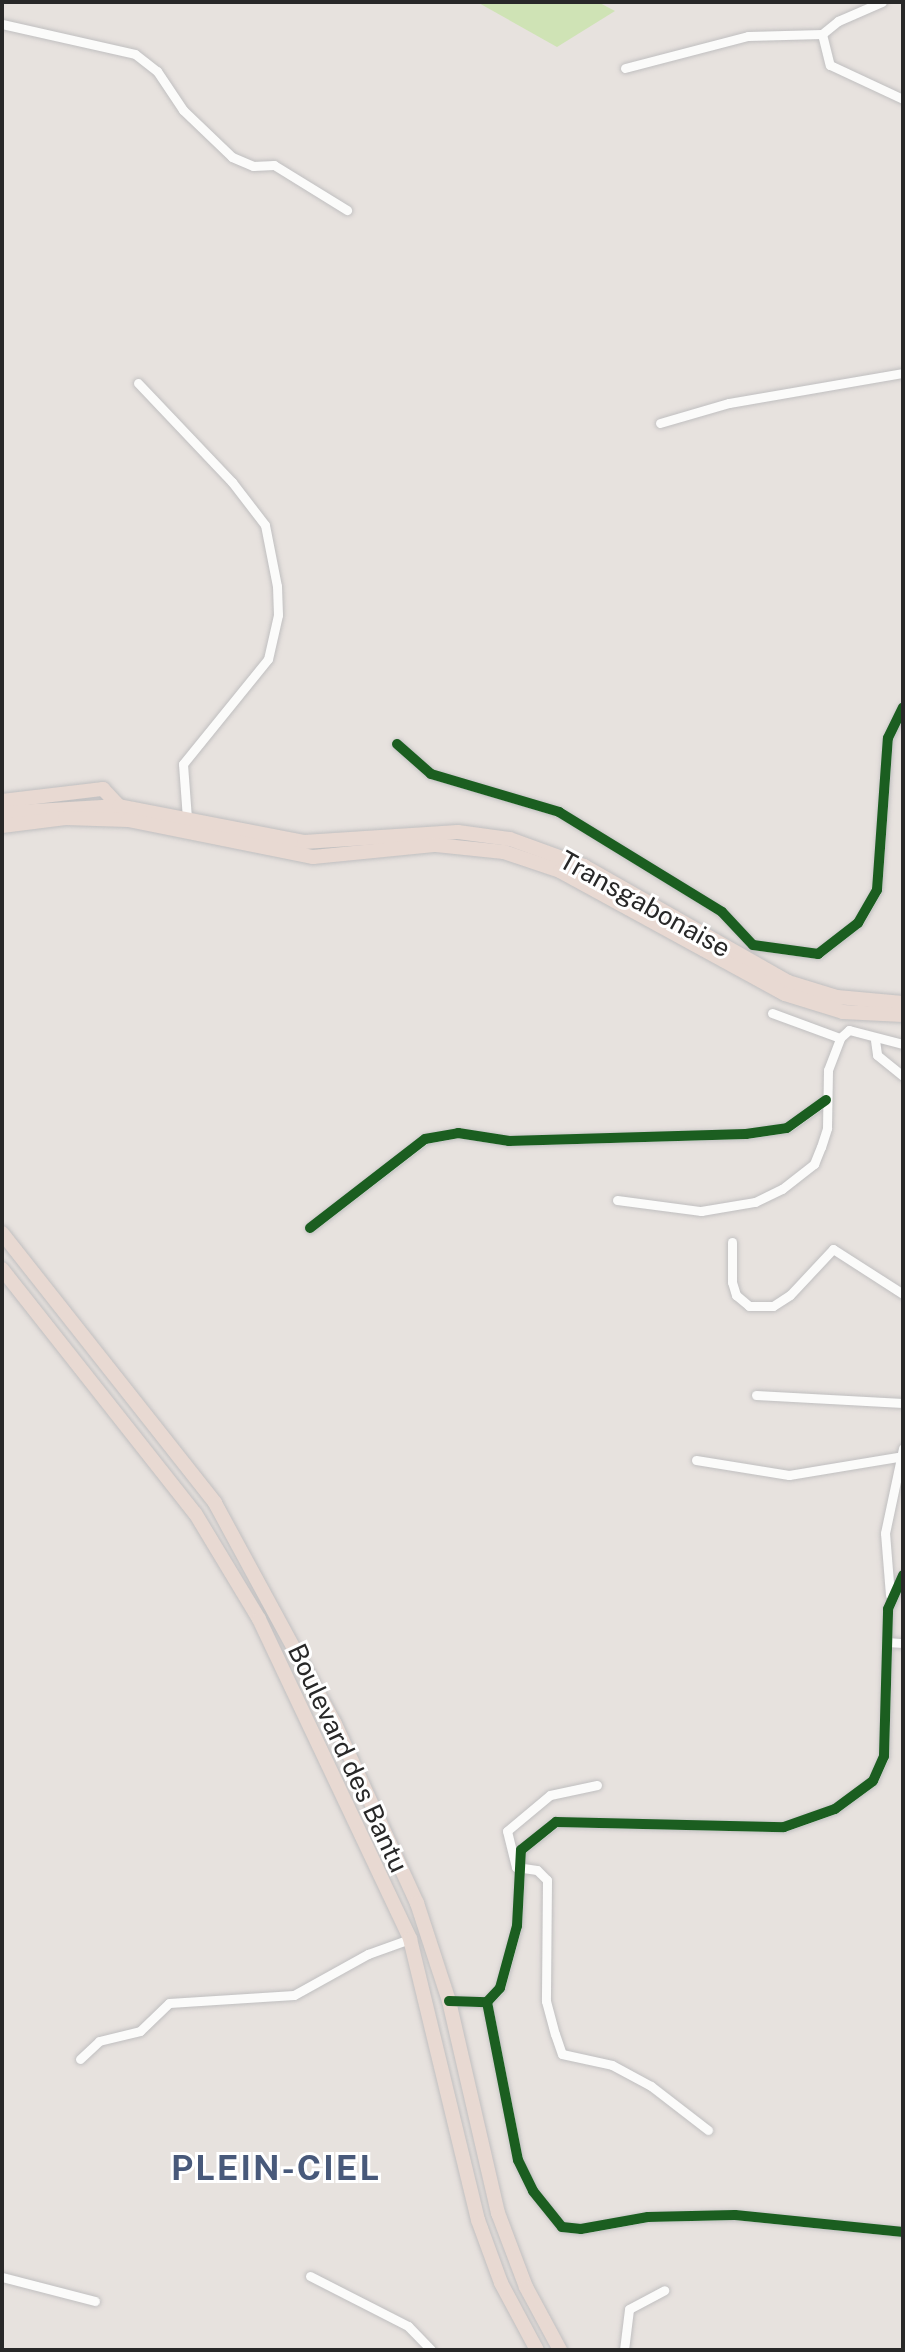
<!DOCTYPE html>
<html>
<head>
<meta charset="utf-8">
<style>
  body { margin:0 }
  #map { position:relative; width:905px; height:2352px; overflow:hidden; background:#e7e2de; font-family:"Public Sans",sans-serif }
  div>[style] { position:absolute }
  .green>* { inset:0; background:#cfe3b5 }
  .roads { filter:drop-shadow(0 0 2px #c0bfc0) drop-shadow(0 0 2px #c0bfc0) }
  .minor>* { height:9px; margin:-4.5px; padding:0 4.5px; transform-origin:4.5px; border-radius:4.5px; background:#fbfbfa }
  .highway>* { height:14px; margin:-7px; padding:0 7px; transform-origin:7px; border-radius:7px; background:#e8d9d2 }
  .cycleway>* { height:10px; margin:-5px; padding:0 5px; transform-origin:5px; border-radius:5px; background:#1b5e20 }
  span { translate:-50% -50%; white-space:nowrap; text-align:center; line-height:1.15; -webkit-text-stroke:6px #fff; paint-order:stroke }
  .street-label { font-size:26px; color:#282828 }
  .district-label { font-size:34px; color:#48597a; font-weight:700; letter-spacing:2px }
  .frame { position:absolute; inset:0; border:4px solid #282828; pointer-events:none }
</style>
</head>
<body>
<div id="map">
  <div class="green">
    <i style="clip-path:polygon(477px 2px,598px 2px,615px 11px,557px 47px)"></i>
  </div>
  <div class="roads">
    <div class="minor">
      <i style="left:2px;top:24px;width:136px;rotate:12.7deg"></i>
      <i style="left:135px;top:54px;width:28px;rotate:38deg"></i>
      <i style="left:157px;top:71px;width:47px;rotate:56.3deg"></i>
      <i style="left:183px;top:110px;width:68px;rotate:43.8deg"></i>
      <i style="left:232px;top:157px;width:23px;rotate:23deg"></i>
      <i style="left:253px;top:166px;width:21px;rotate:-3deg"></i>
      <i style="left:274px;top:165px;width:86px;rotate:31.7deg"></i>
      <i style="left:822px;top:34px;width:32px;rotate:76deg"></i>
      <i style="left:830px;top:65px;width:81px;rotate:25deg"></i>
      <i style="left:625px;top:68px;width:127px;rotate:-14.6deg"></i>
      <i style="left:748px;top:36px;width:74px;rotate:-1.5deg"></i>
      <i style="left:822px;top:34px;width:21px;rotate:-39deg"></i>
      <i style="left:838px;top:21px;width:48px;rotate:-23.4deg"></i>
      <i style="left:138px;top:383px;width:137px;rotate:46.5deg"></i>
      <i style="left:232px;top:482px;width:54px;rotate:52.5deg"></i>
      <i style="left:265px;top:525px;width:62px;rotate:78.9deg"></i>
      <i style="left:277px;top:586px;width:29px;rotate:88deg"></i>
      <i style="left:278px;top:615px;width:45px;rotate:102.8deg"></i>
      <i style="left:268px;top:659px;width:135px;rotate:129deg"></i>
      <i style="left:183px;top:764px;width:54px;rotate:85.8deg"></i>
      <i style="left:660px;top:423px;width:72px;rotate:-16.2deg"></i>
      <i style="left:729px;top:403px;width:177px;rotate:-9.8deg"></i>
      <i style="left:397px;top:744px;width:45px;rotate:41.4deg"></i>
      <i style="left:431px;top:774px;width:134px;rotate:16.5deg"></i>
      <i style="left:559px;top:812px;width:191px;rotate:31.5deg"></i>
      <i style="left:722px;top:912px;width:45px;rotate:46.8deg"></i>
      <i style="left:753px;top:945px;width:66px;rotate:7.9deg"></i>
      <i style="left:818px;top:954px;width:51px;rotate:-37.8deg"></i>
      <i style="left:858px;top:923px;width:38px;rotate:-60deg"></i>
      <i style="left:877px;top:890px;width:152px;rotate:-85.9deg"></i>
      <i style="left:888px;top:738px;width:34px;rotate:-64deg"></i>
      <i style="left:772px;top:1013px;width:72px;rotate:20.2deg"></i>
      <i style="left:875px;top:1040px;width:15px;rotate:82deg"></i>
      <i style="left:877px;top:1055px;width:33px;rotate:39deg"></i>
      <i style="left:617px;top:1200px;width:85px;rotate:7.5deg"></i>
      <i style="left:701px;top:1211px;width:55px;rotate:-9.5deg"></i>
      <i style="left:755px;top:1202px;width:30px;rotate:-26deg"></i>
      <i style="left:782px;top:1189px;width:41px;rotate:-38deg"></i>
      <i style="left:814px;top:1164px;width:18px;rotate:-68deg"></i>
      <i style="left:821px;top:1147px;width:20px;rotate:-72deg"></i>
      <i style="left:827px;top:1128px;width:58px;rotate:-89deg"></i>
      <i style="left:828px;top:1070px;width:34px;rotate:-69deg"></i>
      <i style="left:840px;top:1038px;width:12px;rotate:-42deg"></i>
      <i style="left:849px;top:1030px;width:56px;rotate:14.5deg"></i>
      <i style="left:310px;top:1228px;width:145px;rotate:-37.7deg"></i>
      <i style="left:425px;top:1139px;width:34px;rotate:-10deg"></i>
      <i style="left:458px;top:1133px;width:52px;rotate:8.9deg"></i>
      <i style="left:509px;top:1141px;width:237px;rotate:-1.7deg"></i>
      <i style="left:746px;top:1134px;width:41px;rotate:-8.3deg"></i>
      <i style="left:787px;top:1128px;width:48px;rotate:-35.7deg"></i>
      <i style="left:732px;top:1242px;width:40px;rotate:90deg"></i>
      <i style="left:732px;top:1282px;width:14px;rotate:73deg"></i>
      <i style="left:736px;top:1295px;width:17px;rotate:40deg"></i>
      <i style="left:749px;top:1306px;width:24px"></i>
      <i style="left:773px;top:1306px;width:20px;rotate:-33deg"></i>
      <i style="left:790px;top:1295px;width:63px;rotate:-46.9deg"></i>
      <i style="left:833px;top:1249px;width:83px;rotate:32.7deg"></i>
      <i style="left:756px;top:1395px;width:147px;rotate:3.1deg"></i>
      <i style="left:696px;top:1460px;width:94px;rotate:9.2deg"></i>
      <i style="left:789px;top:1475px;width:110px;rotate:-9.4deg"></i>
      <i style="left:890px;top:1595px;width:62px;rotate:-94.6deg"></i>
      <i style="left:885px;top:1533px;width:87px;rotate:-78deg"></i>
      <i style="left:887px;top:1642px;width:16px;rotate:4deg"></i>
      <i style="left:597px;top:1785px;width:48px;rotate:168deg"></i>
      <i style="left:550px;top:1795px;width:56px;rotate:140.1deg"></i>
      <i style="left:507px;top:1831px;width:37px;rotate:76deg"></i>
      <i style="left:516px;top:1867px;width:21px;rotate:8deg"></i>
      <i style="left:537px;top:1870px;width:14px;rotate:45deg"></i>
      <i style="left:547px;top:1880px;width:121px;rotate:90.5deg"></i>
      <i style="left:546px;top:2001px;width:34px;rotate:75deg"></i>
      <i style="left:555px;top:2034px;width:21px;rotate:71deg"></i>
      <i style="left:562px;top:2054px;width:51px;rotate:12.4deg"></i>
      <i style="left:612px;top:2065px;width:44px;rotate:28.3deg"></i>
      <i style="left:651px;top:2086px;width:72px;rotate:37.7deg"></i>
      <i style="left:449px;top:2001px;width:38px;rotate:2deg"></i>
      <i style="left:487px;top:2002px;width:19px;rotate:-47deg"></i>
      <i style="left:500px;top:1988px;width:64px;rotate:-74.7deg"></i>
      <i style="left:517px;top:1926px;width:76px;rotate:-87deg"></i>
      <i style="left:521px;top:1850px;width:45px;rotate:-38.7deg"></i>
      <i style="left:556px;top:1822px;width:228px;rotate:1.3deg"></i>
      <i style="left:784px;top:1827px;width:54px;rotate:-19.4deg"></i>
      <i style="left:835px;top:1809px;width:47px;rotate:-36.4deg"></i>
      <i style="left:873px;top:1781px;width:27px;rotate:-66deg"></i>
      <i style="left:884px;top:1756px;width:147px;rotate:-88.4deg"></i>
      <i style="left:888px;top:1609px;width:37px;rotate:-66deg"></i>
      <i style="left:487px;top:2002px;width:161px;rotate:78.9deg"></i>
      <i style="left:518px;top:2160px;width:34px;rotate:64deg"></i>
      <i style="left:533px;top:2191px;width:46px;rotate:51.1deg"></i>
      <i style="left:562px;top:2227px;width:19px;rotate:6deg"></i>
      <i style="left:581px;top:2229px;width:68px;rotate:-10.2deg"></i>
      <i style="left:648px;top:2217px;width:87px;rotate:-1.3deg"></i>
      <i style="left:735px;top:2215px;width:169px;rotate:5.8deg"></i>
      <i style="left:80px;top:2059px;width:26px;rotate:-43deg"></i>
      <i style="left:99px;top:2041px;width:42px;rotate:-13.7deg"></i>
      <i style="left:140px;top:2031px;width:40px;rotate:-44deg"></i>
      <i style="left:169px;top:2003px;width:125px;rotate:-3.7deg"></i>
      <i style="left:294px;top:1995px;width:85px;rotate:-29deg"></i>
      <i style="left:368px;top:1954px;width:45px;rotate:-19.7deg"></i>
      <i style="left:310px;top:2276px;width:110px;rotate:27deg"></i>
      <i style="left:408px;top:2326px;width:33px;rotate:46deg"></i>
      <i style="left:2px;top:2277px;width:96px;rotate:14.5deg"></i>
      <i style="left:624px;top:2350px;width:41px;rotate:-83deg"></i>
      <i style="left:629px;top:2309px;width:40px;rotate:-28deg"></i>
    </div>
    <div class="highway">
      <i style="left:2px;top:801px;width:102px;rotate:-6.8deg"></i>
      <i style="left:103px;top:789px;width:23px;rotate:47deg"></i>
      <i style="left:2px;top:813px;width:117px;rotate:-3.4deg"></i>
      <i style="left:119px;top:806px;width:188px;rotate:11deg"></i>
      <i style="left:304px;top:842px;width:154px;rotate:-3.7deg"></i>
      <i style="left:458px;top:832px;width:52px;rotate:7.7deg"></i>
      <i style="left:510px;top:839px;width:79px;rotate:20deg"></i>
      <i style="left:584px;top:866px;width:235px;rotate:29.6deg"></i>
      <i style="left:788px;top:982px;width:51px;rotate:17deg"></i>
      <i style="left:837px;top:997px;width:66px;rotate:5.2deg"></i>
      <i style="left:2px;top:826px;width:64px;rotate:-7.2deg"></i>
      <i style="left:65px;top:818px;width:63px;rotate:1.8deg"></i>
      <i style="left:128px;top:820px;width:189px;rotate:11.3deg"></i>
      <i style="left:313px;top:857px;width:124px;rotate:-5.6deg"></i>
      <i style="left:436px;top:845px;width:68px;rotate:5.9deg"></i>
      <i style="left:504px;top:852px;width:59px;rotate:18.7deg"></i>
      <i style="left:560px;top:871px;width:256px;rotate:28.7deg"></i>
      <i style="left:785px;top:994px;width:61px;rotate:17.2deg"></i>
      <i style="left:843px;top:1012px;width:60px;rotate:2.9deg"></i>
      <i style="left:2px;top:1233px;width:344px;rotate:51.7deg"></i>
      <i style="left:215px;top:1503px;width:251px;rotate:61.5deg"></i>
      <i style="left:335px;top:1724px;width:197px;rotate:65.4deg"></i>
      <i style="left:417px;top:1903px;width:103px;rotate:71.9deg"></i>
      <i style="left:449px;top:2001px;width:218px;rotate:77deg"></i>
      <i style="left:498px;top:2213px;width:79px;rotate:69.3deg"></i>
      <i style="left:526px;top:2287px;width:72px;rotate:61.6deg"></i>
      <i style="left:2px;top:1269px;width:311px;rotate:51.7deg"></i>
      <i style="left:195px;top:1513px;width:124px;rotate:58.9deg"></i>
      <i style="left:259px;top:1619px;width:354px;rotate:64.7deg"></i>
      <i style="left:410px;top:1939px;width:289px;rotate:76.4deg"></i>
      <i style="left:478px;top:2220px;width:67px;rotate:69.9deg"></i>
      <i style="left:501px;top:2283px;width:76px;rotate:61.8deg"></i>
    </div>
  </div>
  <div class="cycleway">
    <i style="left:397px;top:744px;width:45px;rotate:41.4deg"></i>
    <i style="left:431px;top:774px;width:134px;rotate:16.5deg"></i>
    <i style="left:559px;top:812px;width:191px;rotate:31.5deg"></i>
    <i style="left:722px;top:912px;width:45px;rotate:46.8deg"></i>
    <i style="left:753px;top:945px;width:66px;rotate:7.9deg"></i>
    <i style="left:818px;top:954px;width:51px;rotate:-37.8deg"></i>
    <i style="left:858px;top:923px;width:38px;rotate:-60deg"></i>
    <i style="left:877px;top:890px;width:152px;rotate:-85.9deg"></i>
    <i style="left:888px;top:738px;width:34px;rotate:-64deg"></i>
    <i style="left:310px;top:1228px;width:145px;rotate:-37.7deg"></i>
    <i style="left:425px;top:1139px;width:34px;rotate:-10deg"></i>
    <i style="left:458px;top:1133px;width:52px;rotate:8.9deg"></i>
    <i style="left:509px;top:1141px;width:237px;rotate:-1.7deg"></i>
    <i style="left:746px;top:1134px;width:41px;rotate:-8.3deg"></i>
    <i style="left:787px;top:1128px;width:48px;rotate:-35.7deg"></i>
    <i style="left:449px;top:2001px;width:38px;rotate:2deg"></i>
    <i style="left:487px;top:2002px;width:19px;rotate:-47deg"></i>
    <i style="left:500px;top:1988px;width:64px;rotate:-74.7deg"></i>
    <i style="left:517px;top:1926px;width:76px;rotate:-87deg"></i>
    <i style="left:521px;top:1850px;width:45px;rotate:-38.7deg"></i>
    <i style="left:556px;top:1822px;width:228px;rotate:1.3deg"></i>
    <i style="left:784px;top:1827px;width:54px;rotate:-19.4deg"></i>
    <i style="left:835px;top:1809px;width:47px;rotate:-36.4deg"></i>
    <i style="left:873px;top:1781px;width:27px;rotate:-66deg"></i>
    <i style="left:884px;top:1756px;width:147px;rotate:-88.4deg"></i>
    <i style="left:888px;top:1609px;width:37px;rotate:-66deg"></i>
    <i style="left:487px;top:2002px;width:161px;rotate:78.9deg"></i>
    <i style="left:518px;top:2160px;width:34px;rotate:64deg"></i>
    <i style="left:533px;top:2191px;width:46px;rotate:51.1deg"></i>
    <i style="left:562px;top:2227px;width:19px;rotate:6deg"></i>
    <i style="left:581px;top:2229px;width:68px;rotate:-10.2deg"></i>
    <i style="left:648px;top:2217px;width:87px;rotate:-1.3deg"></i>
    <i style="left:735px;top:2215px;width:169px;rotate:5.8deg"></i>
  </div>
  <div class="street-label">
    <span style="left:645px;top:904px;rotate:29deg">Transgabonaise</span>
    <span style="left:348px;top:1758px;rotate:65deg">Boulevard des Bantu</span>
  </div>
  <div class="district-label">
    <span style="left:276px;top:2169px">PLEIN-CIEL</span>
  </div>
  <div class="frame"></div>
</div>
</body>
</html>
